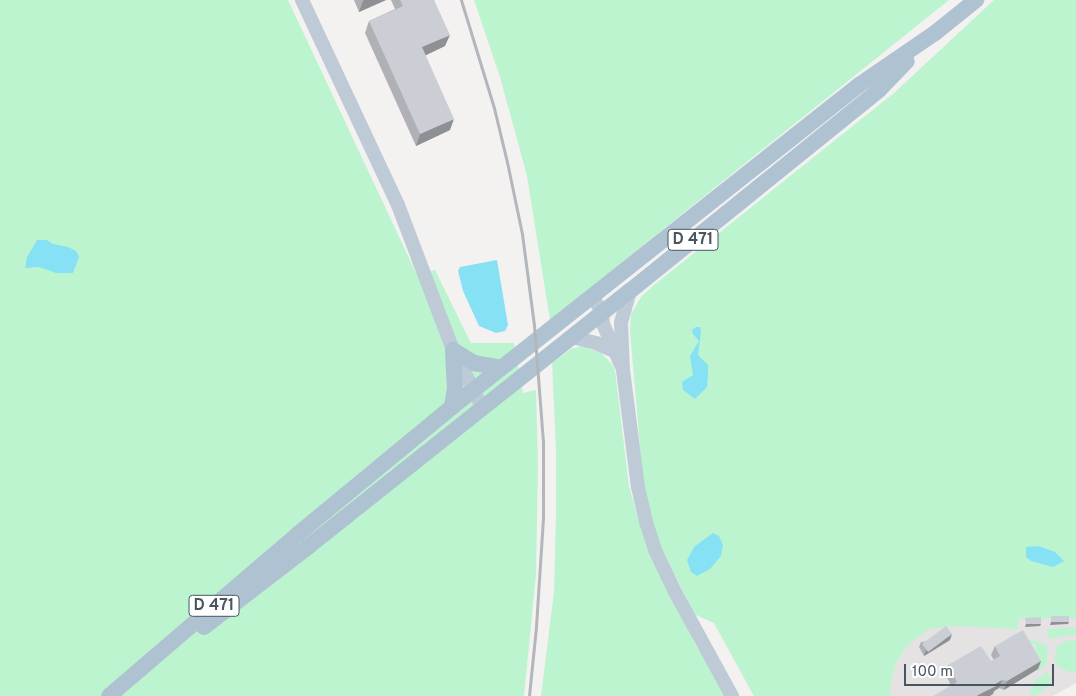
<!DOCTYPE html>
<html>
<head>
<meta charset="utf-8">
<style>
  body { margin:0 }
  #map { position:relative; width:1076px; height:696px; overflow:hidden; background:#f4f1f1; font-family:Overpass,sans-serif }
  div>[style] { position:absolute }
  .education>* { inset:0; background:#e5e2e3 }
  .green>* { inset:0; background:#bdf4d0 }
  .water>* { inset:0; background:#87e1f4 }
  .secondary>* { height:14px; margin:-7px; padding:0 7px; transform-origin:7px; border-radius:7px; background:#becbd6 }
  .primary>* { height:16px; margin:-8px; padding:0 8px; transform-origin:8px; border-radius:8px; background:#afc2d2 }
  .rail>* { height:3px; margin:-1.5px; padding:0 1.5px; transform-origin:1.5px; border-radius:1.5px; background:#b3b7bc }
  .wall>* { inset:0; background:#afb1b6 }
  .shaded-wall>* { inset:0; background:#8e9094 }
  .building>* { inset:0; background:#cbced4; transform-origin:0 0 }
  span { translate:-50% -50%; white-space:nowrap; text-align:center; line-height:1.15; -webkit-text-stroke:5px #fff; paint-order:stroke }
  .shield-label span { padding:1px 4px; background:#fff; border:1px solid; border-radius:4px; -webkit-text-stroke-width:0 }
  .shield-label { font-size:16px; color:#475661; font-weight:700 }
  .scale { position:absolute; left:904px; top:664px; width:150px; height:22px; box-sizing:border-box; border:2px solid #475661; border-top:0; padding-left:6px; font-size:15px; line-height:18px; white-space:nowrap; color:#475661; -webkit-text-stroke:4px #fff; paint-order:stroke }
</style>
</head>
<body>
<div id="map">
  <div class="education">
    <i style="clip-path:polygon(694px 614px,1076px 618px,1076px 683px,1053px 696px,754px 696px,714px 623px)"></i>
  </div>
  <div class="green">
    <i style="clip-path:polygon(0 0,288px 0,417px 275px,435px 270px,471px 343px,514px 343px,523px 393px,536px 390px,538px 466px,536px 575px,524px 696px,0 696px)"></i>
    <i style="clip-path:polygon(474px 0,949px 0,550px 320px,527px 176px,500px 77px)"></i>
    <i style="clip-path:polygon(994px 0,1076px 0,1076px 618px,1018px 619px,1018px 629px,953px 626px,929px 629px,907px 645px,895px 665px,890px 686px,890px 696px,754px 696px,714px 623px,694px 614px,659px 543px,650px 514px,642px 470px,630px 331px,631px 314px,641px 297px,654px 285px,894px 93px)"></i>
    <i style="clip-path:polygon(582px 346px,601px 353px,612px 364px,615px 370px,629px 486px,641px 528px,656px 566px,695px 644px,725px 696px,541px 696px,554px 591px,556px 515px,556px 450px,552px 363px,571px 349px)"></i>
    <i style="clip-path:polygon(1073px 627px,1076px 629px,1076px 634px,1048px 639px,1047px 629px)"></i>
    <i style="clip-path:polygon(1028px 639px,1047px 645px,1047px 664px,1039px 670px,1028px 652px,1035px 650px,1036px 645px,1025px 641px)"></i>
    <i style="clip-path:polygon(1069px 640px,1076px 641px,1076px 671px,1071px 672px,1059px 668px,1054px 657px,1058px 645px)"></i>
    <i style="clip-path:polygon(1048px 672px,1051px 678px,1049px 686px,1035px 696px,1030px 694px,1034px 681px)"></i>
  </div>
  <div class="water">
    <i style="clip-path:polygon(37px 240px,47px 240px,53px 244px,68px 247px,76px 251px,79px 257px,73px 273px,56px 273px,39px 267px,25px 268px,27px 257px)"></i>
    <i style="clip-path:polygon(497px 260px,508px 325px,505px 331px,496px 333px,479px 326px,463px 291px,458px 271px,460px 267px)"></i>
    <i style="clip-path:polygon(696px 327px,700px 327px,701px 332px,698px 355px,708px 365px,708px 376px,707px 387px,695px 399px,683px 390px,682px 382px,693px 375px,690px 356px,699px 341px,693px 334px,692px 330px)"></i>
    <i style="clip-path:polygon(713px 533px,719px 536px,723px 545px,721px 556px,710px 569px,697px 576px,691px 572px,687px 560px,694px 547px)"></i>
    <i style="clip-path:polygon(1039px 546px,1055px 552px,1064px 561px,1053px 567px,1031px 561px,1026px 557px,1026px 547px)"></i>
  </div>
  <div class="secondary">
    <i style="left:302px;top:0;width:226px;rotate:64.9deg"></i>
    <i style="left:398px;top:205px;width:155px;rotate:69.2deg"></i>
    <i style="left:453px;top:350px;width:64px;rotate:63deg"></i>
    <i style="left:630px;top:291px;width:33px;rotate:106deg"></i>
    <i style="left:621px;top:323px;width:47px;rotate:87.6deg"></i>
    <i style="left:623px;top:370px;width:118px;rotate:82.7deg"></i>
    <i style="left:638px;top:487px;width:36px;rotate:77deg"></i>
    <i style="left:646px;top:522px;width:29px;rotate:72deg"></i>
    <i style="left:655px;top:550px;width:47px;rotate:64.5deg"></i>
    <i style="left:675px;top:592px;width:119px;rotate:61.3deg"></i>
    <i style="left:592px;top:297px;width:17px;rotate:54deg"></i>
    <i style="left:602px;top:311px;width:13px;rotate:86deg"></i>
    <i style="left:603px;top:324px;width:45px;rotate:66.3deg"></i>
    <i style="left:572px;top:337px;width:25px;rotate:14deg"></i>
    <i style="left:596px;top:343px;width:20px;rotate:24deg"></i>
  </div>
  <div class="primary">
    <i style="left:453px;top:350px;width:25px;rotate:32deg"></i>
    <i style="left:474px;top:363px;width:27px;rotate:10deg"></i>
    <i style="left:452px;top:407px;width:18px;rotate:-81deg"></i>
    <i style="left:455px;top:389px;width:39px;rotate:-93deg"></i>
    <i style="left:204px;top:627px;width:133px;rotate:-37.6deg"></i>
    <i style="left:309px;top:546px;width:410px;rotate:-38.5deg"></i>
    <i style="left:630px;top:291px;width:320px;rotate:-38.9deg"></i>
    <i style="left:879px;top:90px;width:40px;rotate:-46deg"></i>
    <i style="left:109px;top:696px;width:249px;rotate:-40.6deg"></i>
    <i style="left:298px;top:534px;width:200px;rotate:-39.5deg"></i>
    <i style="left:452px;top:407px;width:519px;rotate:-38.35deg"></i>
    <i style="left:859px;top:85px;width:92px;rotate:-34.4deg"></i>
    <i style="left:935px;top:33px;width:53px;rotate:-38.8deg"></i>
  </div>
  <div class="rail">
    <i style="left:461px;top:0;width:113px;rotate:73deg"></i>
    <i style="left:494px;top:108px;width:56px;rotate:76.5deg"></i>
    <i style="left:507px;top:162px;width:74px;rotate:78.2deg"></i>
    <i style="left:522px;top:234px;width:92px;rotate:82.5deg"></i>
    <i style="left:534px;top:325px;width:116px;rotate:85.6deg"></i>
    <i style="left:543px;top:441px;width:77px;rotate:90deg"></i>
    <i style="left:543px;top:518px;width:109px;rotate:93.7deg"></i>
    <i style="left:536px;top:627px;width:69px;rotate:95.8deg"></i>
  </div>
  <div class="wall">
    <i style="clip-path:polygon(354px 0,386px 0,359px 12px)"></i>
    <i style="clip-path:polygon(391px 0,434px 0,445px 46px,425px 55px,450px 130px,416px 146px,365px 33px,369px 21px,395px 9px)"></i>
    <i style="clip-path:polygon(950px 640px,924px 656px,919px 647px,921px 642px)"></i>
    <i style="clip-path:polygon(995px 646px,1041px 661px,1038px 669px,1004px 690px,999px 688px,994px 691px,993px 694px,951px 685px,945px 674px,948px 665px,991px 661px,994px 660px,991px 655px)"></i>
  </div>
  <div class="shaded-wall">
    <i style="clip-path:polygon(364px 0,386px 0,359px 12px,363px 1px)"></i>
    <i style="clip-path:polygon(450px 35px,445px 46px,418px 59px,422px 47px)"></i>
    <i style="clip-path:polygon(454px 119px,450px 130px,416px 146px,420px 134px)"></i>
    <i style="clip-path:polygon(1051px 622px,1069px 622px,1068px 624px,1050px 625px)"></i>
    <i style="clip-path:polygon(1026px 624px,1041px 624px,1040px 626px,1025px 627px)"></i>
    <i style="clip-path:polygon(952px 634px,950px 640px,924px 656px,926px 650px)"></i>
    <i style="clip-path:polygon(1041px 661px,1038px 669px,1004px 690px,1007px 681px)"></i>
    <i style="clip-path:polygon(1002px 680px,999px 688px,994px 691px,993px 694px,990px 696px,976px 696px)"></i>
  </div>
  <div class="building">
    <i style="clip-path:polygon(400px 0,434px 0,450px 35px,422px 47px,454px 119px,420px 134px,369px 21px,403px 6px)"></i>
    <i style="left:1051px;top:616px;width:18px;height:6px"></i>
    <i style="clip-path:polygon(1041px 617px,1041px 624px,1026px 624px,1025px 618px)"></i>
    <i style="left:946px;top:626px;width:10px;height:30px;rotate:53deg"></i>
    <i style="clip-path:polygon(1023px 630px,1041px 661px,1007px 681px,1002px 680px,995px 684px,996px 686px,976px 696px,933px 696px,957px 682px,948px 665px,981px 646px,991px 661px,1000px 656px,995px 646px)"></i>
  </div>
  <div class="shield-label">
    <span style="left:693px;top:240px">D 471</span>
    <span style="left:214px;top:606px">D 471</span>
  </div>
  <div class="scale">100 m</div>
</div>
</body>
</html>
